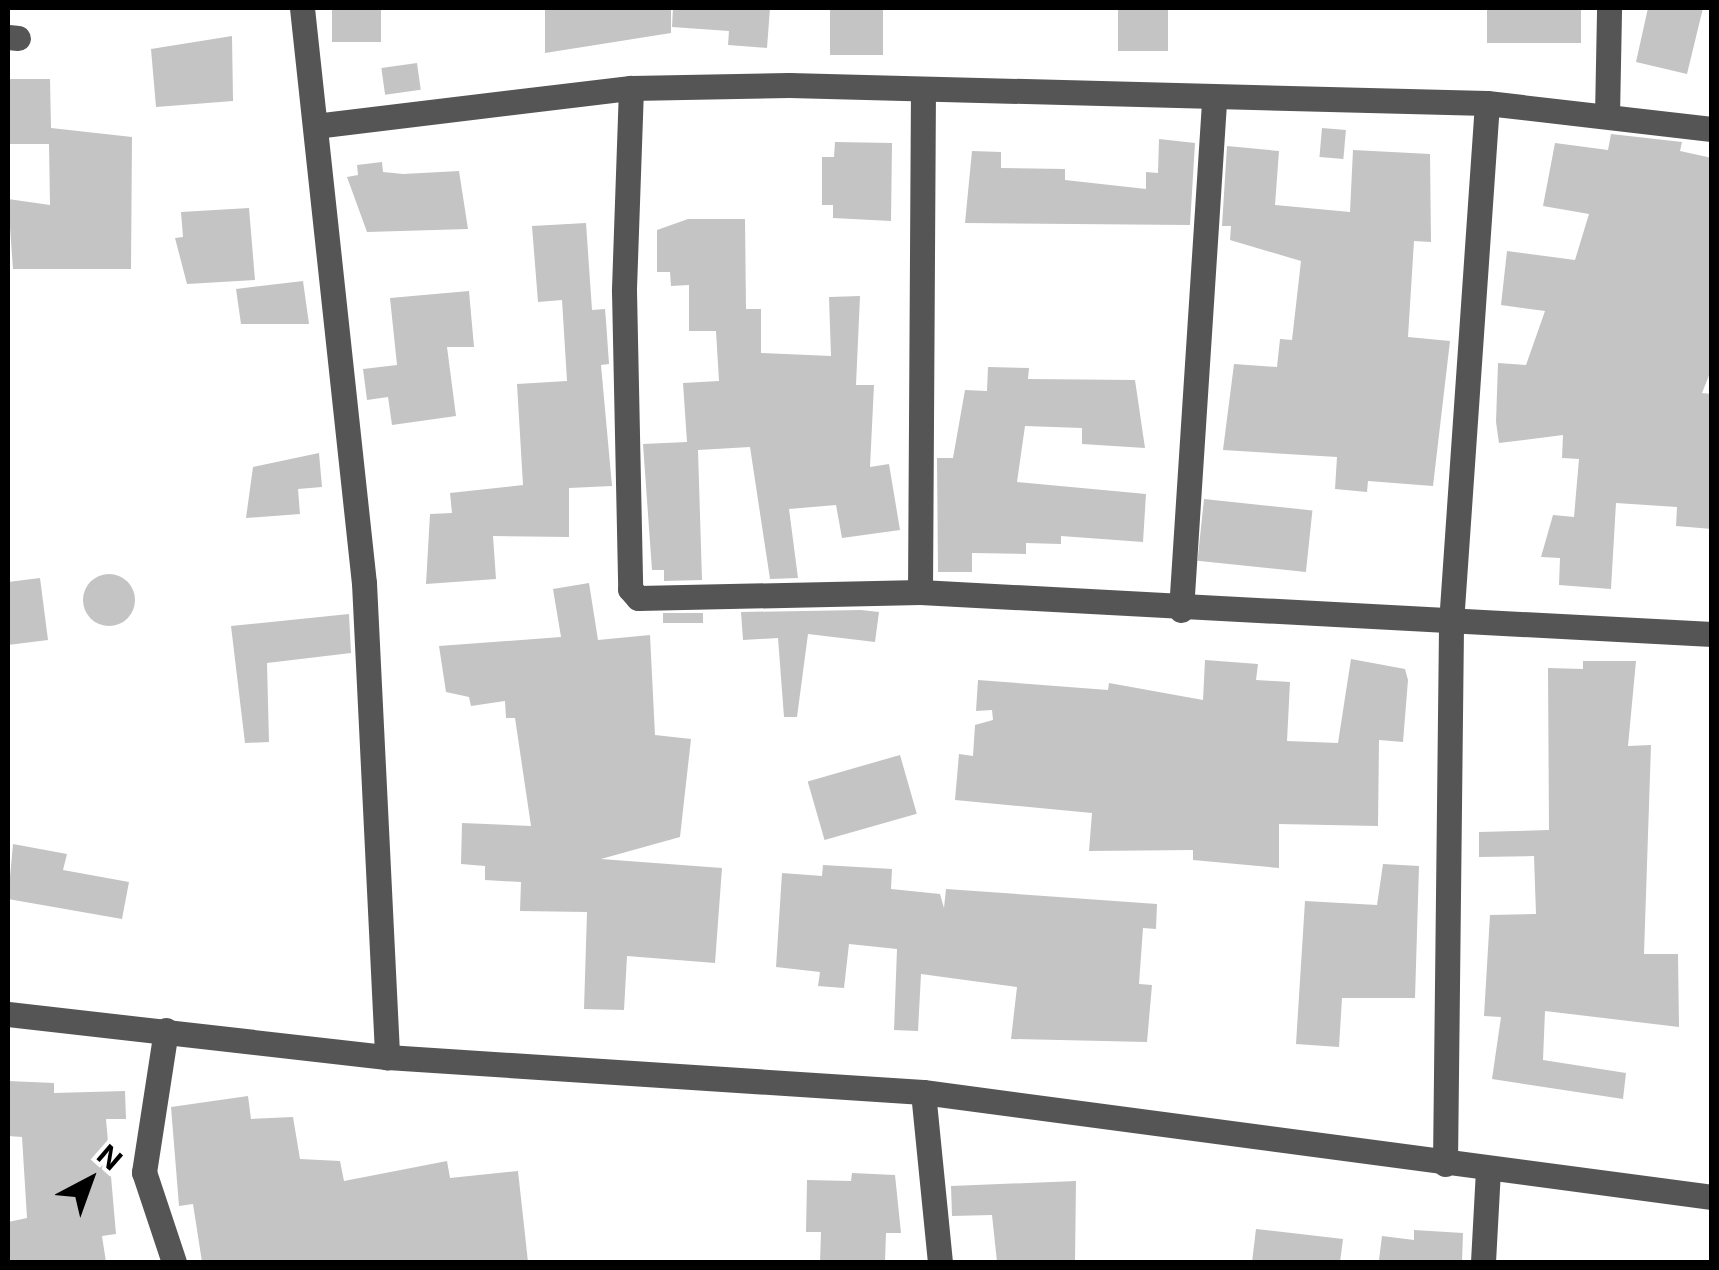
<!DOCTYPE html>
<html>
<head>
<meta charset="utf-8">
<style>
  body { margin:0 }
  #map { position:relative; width:1719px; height:1270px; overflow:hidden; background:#fff; font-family:Inter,sans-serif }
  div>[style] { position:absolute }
  .building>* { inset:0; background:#c4c4c4; transform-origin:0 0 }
  .round { border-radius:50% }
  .minor>* { height:25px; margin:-12.5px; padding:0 12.5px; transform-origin:12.5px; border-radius:12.5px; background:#555 }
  span { translate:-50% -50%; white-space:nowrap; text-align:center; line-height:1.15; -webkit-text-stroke:10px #fff; paint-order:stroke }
  .frame { position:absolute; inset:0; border:10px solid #000; pointer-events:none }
  .north { position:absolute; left:40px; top:1130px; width:100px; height:100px; -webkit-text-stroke:8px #fff; paint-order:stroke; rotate:41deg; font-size:28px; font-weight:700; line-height:40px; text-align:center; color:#000 }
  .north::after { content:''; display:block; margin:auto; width:35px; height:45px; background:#000; clip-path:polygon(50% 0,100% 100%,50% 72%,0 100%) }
</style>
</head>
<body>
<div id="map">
  <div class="building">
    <i style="left:332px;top:8px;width:49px;height:34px"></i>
    <i style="clip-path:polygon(545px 8px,671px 8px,671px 33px,545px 53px)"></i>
    <i style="clip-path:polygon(673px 8px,770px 8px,767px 48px,728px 45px,729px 31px,672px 27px)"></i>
    <i style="left:830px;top:8px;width:53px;height:47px"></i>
    <i style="left:1118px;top:8px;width:50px;height:43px"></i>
    <i style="left:1487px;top:8px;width:94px;height:35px"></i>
    <i style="clip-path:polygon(1648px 8px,1703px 8px,1687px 74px,1636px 62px)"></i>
    <i style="clip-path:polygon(232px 36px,233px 101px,156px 107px,151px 49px)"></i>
    <i style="left:417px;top:63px;width:27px;height:36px;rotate:82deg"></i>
    <i style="clip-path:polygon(8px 79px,50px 79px,51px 128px,132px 137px,131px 269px,13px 269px,8px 199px,50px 205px,49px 144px,8px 144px)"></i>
    <i style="left:1322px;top:128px;width:24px;height:29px;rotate:5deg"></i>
    <i style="clip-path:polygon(1611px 134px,1682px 142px,1680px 151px,1712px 158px,1712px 368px,1702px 393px,1712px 394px,1712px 529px,1676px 526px,1677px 507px,1616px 503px,1611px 589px,1559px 585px,1560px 558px,1541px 557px,1553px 515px,1574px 517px,1579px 459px,1562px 458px,1563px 435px,1499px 443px,1496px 422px,1498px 363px,1526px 365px,1545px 311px,1501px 305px,1507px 251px,1575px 260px,1589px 214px,1543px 206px,1555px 143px,1608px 150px)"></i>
    <i style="clip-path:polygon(1159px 139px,1195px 143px,1190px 225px,965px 223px,972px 151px,1001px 152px,1001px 168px,1065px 169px,1065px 180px,1146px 189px,1146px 172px,1158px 173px)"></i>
    <i style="clip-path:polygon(835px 142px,892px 143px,891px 221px,833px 218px,833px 205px,822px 205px,822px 157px,834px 157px)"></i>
    <i style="clip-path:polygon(1227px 146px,1279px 151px,1275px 205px,1350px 212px,1353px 150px,1430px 154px,1431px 242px,1414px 241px,1408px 337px,1450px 341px,1433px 486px,1368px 481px,1367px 492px,1335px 489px,1337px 457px,1223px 450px,1234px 364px,1277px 367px,1280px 339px,1292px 340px,1301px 261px,1230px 240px,1231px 226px,1222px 226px)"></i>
    <i style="clip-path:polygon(382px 162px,383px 172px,403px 174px,459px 171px,468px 229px,367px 232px,347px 177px,358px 175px,357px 165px)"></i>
    <i style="clip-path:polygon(249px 208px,255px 280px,187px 284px,175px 238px,183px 237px,181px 212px)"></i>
    <i style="clip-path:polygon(688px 219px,745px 219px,746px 309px,761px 309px,761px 353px,831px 356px,829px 297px,860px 296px,856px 385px,874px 385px,870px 467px,889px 464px,900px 530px,842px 538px,836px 505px,789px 509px,798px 578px,770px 579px,750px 447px,698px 450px,702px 580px,664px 581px,664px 570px,652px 570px,643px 444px,687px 442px,683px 383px,719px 381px,716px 331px,689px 331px,689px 285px,671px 286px,670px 272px,657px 272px,657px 230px)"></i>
    <i style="clip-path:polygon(586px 223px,592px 310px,605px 309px,606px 321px,609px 364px,601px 365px,612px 486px,569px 488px,569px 537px,493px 536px,496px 579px,426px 584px,430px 514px,452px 513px,450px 493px,523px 485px,517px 384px,567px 381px,562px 300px,538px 302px,532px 226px)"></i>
    <i style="clip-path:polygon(303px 281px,309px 324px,241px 324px,236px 289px)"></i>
    <i style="clip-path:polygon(469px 291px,474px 347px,447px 347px,456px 416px,392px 425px,388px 397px,367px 400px,363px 369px,397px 365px,390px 298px)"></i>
    <i style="clip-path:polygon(988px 367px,1029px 368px,1028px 379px,1135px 380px,1145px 448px,1082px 444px,1082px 428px,1025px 426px,1017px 482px,1146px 494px,1143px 542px,1061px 536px,1061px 544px,1026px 543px,1026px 554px,972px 553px,972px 572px,938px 572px,937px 458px,953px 458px,965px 390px,987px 391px)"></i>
    <i style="clip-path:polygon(319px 453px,322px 487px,298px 489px,300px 514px,246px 518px,253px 467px)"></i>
    <i style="left:1204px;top:499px;width:109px;height:62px;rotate:6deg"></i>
    <i class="round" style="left:83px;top:574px;width:52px;height:52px"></i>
    <i style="clip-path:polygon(40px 578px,48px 640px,8px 645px,8px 582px)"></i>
    <i style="clip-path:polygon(589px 583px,598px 640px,650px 635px,655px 735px,691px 739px,680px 837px,601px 859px,722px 868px,715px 963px,627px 956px,624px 1010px,584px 1009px,587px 912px,520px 911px,521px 882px,485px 880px,485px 866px,461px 864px,462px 823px,531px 826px,515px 718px,506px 718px,505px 701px,471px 706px,469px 697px,446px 692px,439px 646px,561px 637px,553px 589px)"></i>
    <i style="clip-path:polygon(741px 612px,861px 610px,879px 612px,875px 642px,808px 634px,797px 717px,784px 717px,778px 638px,743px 640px)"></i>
    <i style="left:703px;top:613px;width:10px;height:40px;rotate:90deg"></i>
    <i style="clip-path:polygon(349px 614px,351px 653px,267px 663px,269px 742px,245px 743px,231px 626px)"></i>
    <i style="clip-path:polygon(1351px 659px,1405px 669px,1408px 680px,1403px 742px,1379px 740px,1378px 826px,1279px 824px,1279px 868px,1193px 860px,1193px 850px,1089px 851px,1092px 813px,955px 800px,959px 754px,973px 756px,975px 725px,993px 720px,992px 710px,976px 711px,978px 680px,1108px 690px,1109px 683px,1203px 700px,1205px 660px,1258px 664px,1256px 680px,1290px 682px,1287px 741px,1338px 743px)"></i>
    <i style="clip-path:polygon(1583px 661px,1636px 661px,1628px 746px,1651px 745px,1644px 954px,1678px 954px,1679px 1027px,1545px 1011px,1543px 1060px,1626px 1073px,1623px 1099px,1492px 1079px,1501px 1017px,1484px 1016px,1490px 915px,1536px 914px,1534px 856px,1479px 857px,1479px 832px,1549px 830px,1548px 668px,1583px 669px)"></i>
    <i style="left:900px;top:755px;width:61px;height:96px;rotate:74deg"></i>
    <i style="clip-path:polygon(13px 844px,67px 854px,63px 870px,129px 882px,122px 919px,8px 899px)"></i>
    <i style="clip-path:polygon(1383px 864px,1419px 866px,1415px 998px,1342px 998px,1339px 1047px,1296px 1044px,1305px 901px,1377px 905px)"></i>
    <i style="clip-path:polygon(823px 865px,892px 869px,891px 889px,940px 894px,944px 908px,946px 889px,1157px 904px,1156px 929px,1143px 928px,1139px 984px,1152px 985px,1147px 1042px,1011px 1039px,1017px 987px,921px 974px,918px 1031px,894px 1030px,897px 949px,849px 944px,844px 988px,818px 986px,820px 972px,776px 967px,782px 873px,822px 876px)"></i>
    <i style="clip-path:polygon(8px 1081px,54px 1083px,54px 1093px,125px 1091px,126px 1119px,106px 1119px,116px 1234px,102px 1236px,106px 1262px,8px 1262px,8px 1222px,27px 1218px,22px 1137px,8px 1136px)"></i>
    <i style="clip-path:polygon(248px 1096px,251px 1119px,293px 1117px,300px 1159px,340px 1161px,344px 1181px,447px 1161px,450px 1178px,518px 1171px,528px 1262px,202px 1262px,193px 1204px,179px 1206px,171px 1107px)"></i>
    <i style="clip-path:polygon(852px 1173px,895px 1175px,901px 1233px,886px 1233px,885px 1262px,820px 1262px,821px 1232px,806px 1232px,807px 1180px,851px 1181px)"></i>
    <i style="clip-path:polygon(1076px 1181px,1075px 1262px,997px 1262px,992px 1215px,952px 1216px,951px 1186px)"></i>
    <i style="clip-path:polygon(1256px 1229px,1343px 1239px,1340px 1262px,1252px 1262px)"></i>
    <i style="clip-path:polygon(1414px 1230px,1463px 1233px,1462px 1262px,1379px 1260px,1382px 1236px,1414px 1240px)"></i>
  </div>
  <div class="minor">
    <i style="left:302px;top:8px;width:578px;rotate:83.85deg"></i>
    <i style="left:364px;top:583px;width:475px;rotate:87.2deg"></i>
    <i style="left:8px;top:37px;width:10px;rotate:6deg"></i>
    <i style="left:631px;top:88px;width:203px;rotate:92deg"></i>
    <i style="left:624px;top:291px;width:298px;rotate:88.8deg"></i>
    <i style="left:630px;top:589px;width:12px;rotate:48deg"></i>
    <i style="left:638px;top:598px;width:282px;rotate:-1.2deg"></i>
    <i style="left:920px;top:592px;width:793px;rotate:3.04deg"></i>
    <i style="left:1607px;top:116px;width:108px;rotate:-88.9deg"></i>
    <i style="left:315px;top:126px;width:318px;rotate:-6.9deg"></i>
    <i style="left:631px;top:88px;width:158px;rotate:-1.1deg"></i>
    <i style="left:789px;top:85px;width:698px;rotate:1.48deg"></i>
    <i style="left:1487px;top:103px;width:226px;rotate:6.6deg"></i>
    <i style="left:920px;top:592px;width:501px;rotate:-89.66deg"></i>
    <i style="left:1181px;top:610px;width:509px;rotate:-86.28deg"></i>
    <i style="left:8px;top:1014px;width:381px;rotate:6.5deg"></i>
    <i style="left:387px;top:1057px;width:537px;rotate:3.74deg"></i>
    <i style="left:923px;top:1092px;width:796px;rotate:7.58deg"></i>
    <i style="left:166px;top:1030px;width:144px;rotate:98.8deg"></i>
    <i style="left:144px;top:1172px;width:95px;rotate:71.6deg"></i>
    <i style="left:923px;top:1092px;width:171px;rotate:84.3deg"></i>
    <i style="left:1445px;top:1164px;width:541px;rotate:-89.36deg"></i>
    <i style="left:1451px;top:623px;width:521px;rotate:-86.04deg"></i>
    <i style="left:1483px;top:1262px;width:92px;rotate:-86.9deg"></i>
  </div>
  <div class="frame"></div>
  <div class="north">N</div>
</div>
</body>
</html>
